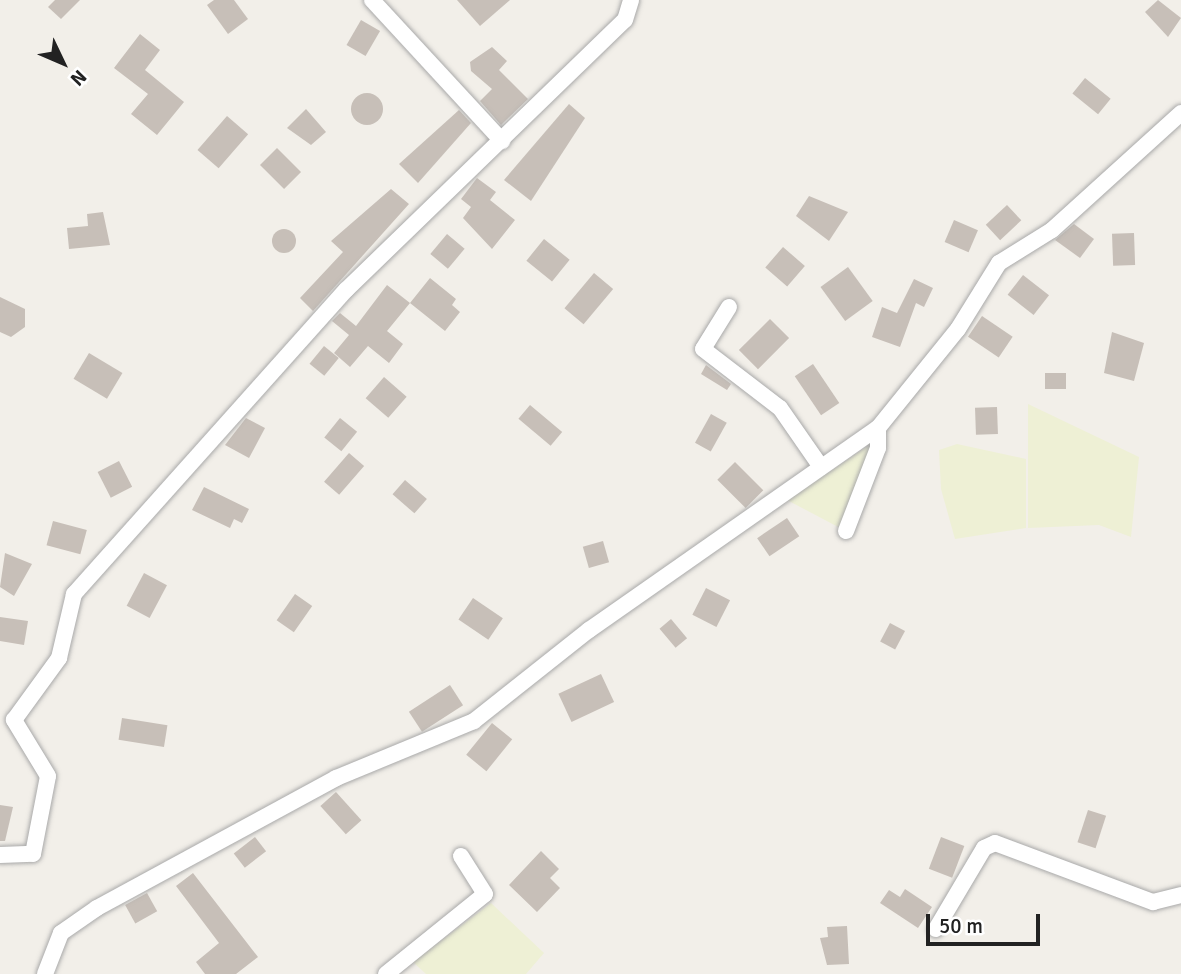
<!DOCTYPE html>
<html>
<head>
<meta charset="utf-8">
<style>
  body { margin:0 }
  #map { position:relative; width:1181px; height:974px; overflow:hidden; background:#f2efe9; font-family:Signika,sans-serif }
  div>[style] { position:absolute }
  .farmland>* { inset:0; background:#eef0d5 }
  .building>* { inset:0; background:#c7bfb8; transform-origin:0 0 }
  .round { border-radius:50% }
  .roads { filter:drop-shadow(0 0 2px #a9a9a9) drop-shadow(0 0 2px #a9a9a9) }
  .minor>* { height:16px; margin:-8px; padding:0 8px; transform-origin:8px; border-radius:8px; background:#fff }
  span { translate:-50% -50%; white-space:nowrap; text-align:center; line-height:1.15; -webkit-text-stroke:7px #fff; paint-order:stroke }
  .north { position:absolute; left:28px; top:28px; width:70px; height:70px; -webkit-text-stroke:5px #fff; paint-order:stroke; rotate:134deg; font-size:19px; font-weight:700; line-height:28px; text-align:center; color:#222 }
  .north::after { content:''; display:block; margin:auto; width:24px; height:32px; background:#222; clip-path:polygon(50% 0,100% 100%,50% 72%,0 100%) }
  .scale { position:absolute; left:926px; top:914px; width:114px; height:32px; box-sizing:border-box; border:4px solid #222; border-top:0; padding-left:9px; font-size:21px; line-height:24px; white-space:nowrap; color:#222; -webkit-text-stroke:5px #fff; paint-order:stroke }
</style>
</head>
<body>
<div id="map">
  <div class="farmland">
    <i style="clip-path:polygon(1028px 404px,1139px 457px,1131px 537px,1099px 525px,1028px 528px)"></i>
    <i style="clip-path:polygon(874px 442px,842px 529px,787px 500px)"></i>
    <i style="clip-path:polygon(957px 444px,1026px 459px,1026px 528px,955px 539px,941px 489px,939px 450px)"></i>
    <i style="clip-path:polygon(491px 903px,544px 953px,526px 974px,426px 974px,413px 962px)"></i>
  </div>
  <div class="building">
    <i style="clip-path:polygon(55px 0,80px 0,61px 19px,48px 7px)"></i>
    <i style="clip-path:polygon(214px 0,234px 0,248px 19px,228px 34px,207px 5px)"></i>
    <i style="clip-path:polygon(457px 0,510px 0,480px 26px)"></i>
    <i style="clip-path:polygon(1158px 0,1181px 18px,1168px 37px,1145px 12px)"></i>
    <i style="left:361px;top:20px;width:22px;height:29px;rotate:30deg"></i>
    <i style="clip-path:polygon(140px 34px,160px 50px,145px 70px,184px 102px,157px 135px,131px 114px,148px 94px,114px 68px)"></i>
    <i style="clip-path:polygon(492px 47px,507px 61px,499px 70px,528px 99px,501px 125px,480px 101px,492px 89px,471px 71px,470px 62px)"></i>
    <i style="left:1085px;top:78px;width:33px;height:20px;rotate:39deg"></i>
    <i class="round" style="left:351px;top:93px;width:32px;height:32px"></i>
    <i style="clip-path:polygon(569px 104px,585px 118px,531px 201px,504px 180px)"></i>
    <i style="clip-path:polygon(306px 109px,326px 132px,311px 145px,287px 128px)"></i>
    <i style="clip-path:polygon(459px 110px,471px 123px,418px 183px,399px 164px)"></i>
    <i style="left:227px;top:116px;width:28px;height:45px;rotate:41deg"></i>
    <i style="left:277px;top:148px;width:34px;height:24px;rotate:45deg"></i>
    <i style="clip-path:polygon(477px 178px,496px 192px,490px 200px,515px 220px,492px 249px,463px 218px,471px 207px,461px 199px)"></i>
    <i style="clip-path:polygon(391px 189px,409px 204px,313px 311px,300px 298px,343px 252px,331px 241px)"></i>
    <i style="clip-path:polygon(809px 196px,848px 212px,829px 241px,796px 216px)"></i>
    <i style="left:1007px;top:205px;width:21px;height:29px;rotate:47deg"></i>
    <i style="clip-path:polygon(103px 212px,110px 245px,69px 249px,67px 228px,88px 226px,87px 214px)"></i>
    <i style="left:954px;top:220px;width:26px;height:24px;rotate:23deg"></i>
    <i style="clip-path:polygon(1074px 224px,1094px 239px,1080px 258px,1055px 240px)"></i>
    <i class="round" style="left:272px;top:229px;width:24px;height:24px"></i>
    <i style="left:1134px;top:233px;width:32px;height:22px;rotate:88deg"></i>
    <i style="left:447px;top:234px;width:23px;height:26px;rotate:40deg"></i>
    <i style="left:544px;top:239px;width:33px;height:28px;rotate:39deg"></i>
    <i style="left:783px;top:247px;width:29px;height:27px;rotate:41deg"></i>
    <i style="left:848px;top:267px;width:42px;height:34px;rotate:54deg"></i>
    <i style="left:594px;top:273px;width:25px;height:46px;rotate:40deg"></i>
    <i style="left:1023px;top:275px;width:33px;height:25px;rotate:38deg"></i>
    <i style="clip-path:polygon(430px 278px,456px 299px,452px 305px,460px 312px,445px 331px,410px 303px)"></i>
    <i style="clip-path:polygon(914px 279px,933px 288px,924px 307px,916px 303px,900px 347px,872px 337px,882px 307px,897px 313px)"></i>
    <i style="clip-path:polygon(387px 285px,410px 303px,387px 331px,403px 344px,389px 363px,368px 346px,350px 367px,334px 353px,349px 335px,332px 321px,340px 313px,356px 326px)"></i>
    <i style="clip-path:polygon(0 297px,25px 309px,25px 327px,11px 337px,0 332px)"></i>
    <i style="left:982px;top:316px;width:37px;height:25px;rotate:34deg"></i>
    <i style="left:770px;top:319px;width:27px;height:44px;rotate:45deg"></i>
    <i style="clip-path:polygon(1112px 332px,1144px 343px,1134px 381px,1104px 373px)"></i>
    <i style="left:324px;top:346px;width:19px;height:23px;rotate:39deg"></i>
    <i style="left:89px;top:353px;width:39px;height:30px;rotate:31deg"></i>
    <i style="left:813px;top:364px;width:47px;height:22px;rotate:56deg"></i>
    <i style="clip-path:polygon(706px 365px,731px 384px,727px 390px,701px 374px)"></i>
    <i style="left:1045px;top:373px;width:21px;height:16px"></i>
    <i style="left:384px;top:377px;width:30px;height:28px;rotate:41deg"></i>
    <i style="left:530px;top:405px;width:42px;height:18px;rotate:40deg"></i>
    <i style="left:997px;top:407px;width:27px;height:22px;rotate:88deg"></i>
    <i style="left:711px;top:414px;width:18px;height:33px;rotate:29deg"></i>
    <i style="clip-path:polygon(246px 418px,265px 428px,249px 458px,225px 445px)"></i>
    <i style="left:340px;top:418px;width:22px;height:25px;rotate:39deg"></i>
    <i style="left:349px;top:453px;width:20px;height:38px;rotate:41deg"></i>
    <i style="left:119px;top:461px;width:29px;height:24px;rotate:63deg"></i>
    <i style="left:735px;top:462px;width:40px;height:25px;rotate:45deg"></i>
    <i style="left:405px;top:480px;width:29px;height:19px;rotate:41deg"></i>
    <i style="clip-path:polygon(204px 487px,249px 509px,242px 523px,234px 519px,230px 528px,192px 510px)"></i>
    <i style="left:787px;top:518px;width:22px;height:36px;rotate:56deg"></i>
    <i style="left:53px;top:521px;width:35px;height:25px;rotate:15deg"></i>
    <i style="left:603px;top:541px;width:22px;height:21px;rotate:74deg"></i>
    <i style="clip-path:polygon(5px 553px,32px 564px,14px 596px,0 587px)"></i>
    <i style="left:144px;top:573px;width:26px;height:37px;rotate:28deg"></i>
    <i style="left:706px;top:588px;width:27px;height:30px;rotate:27deg"></i>
    <i style="left:295px;top:594px;width:21px;height:32px;rotate:35deg"></i>
    <i style="left:473px;top:598px;width:36px;height:26px;rotate:34deg"></i>
    <i style="clip-path:polygon(0 617px,28px 621px,24px 645px,0 641px)"></i>
    <i style="left:671px;top:619px;width:25px;height:15px;rotate:50deg"></i>
    <i style="left:890px;top:623px;width:17px;height:21px;rotate:28deg"></i>
    <i style="left:601px;top:674px;width:31px;height:47px;rotate:65deg"></i>
    <i style="left:450px;top:685px;width:24px;height:49px;rotate:57deg"></i>
    <i style="left:122px;top:718px;width:46px;height:22px;rotate:9deg"></i>
    <i style="left:492px;top:723px;width:26px;height:41px;rotate:39deg"></i>
    <i style="left:336px;top:792px;width:38px;height:21px;rotate:48deg"></i>
    <i style="clip-path:polygon(0 805px,13px 807px,5px 841px,0 841px)"></i>
    <i style="left:1088px;top:810px;width:19px;height:34px;rotate:18deg"></i>
    <i style="left:255px;top:837px;width:18px;height:27px;rotate:52deg"></i>
    <i style="left:941px;top:837px;width:25px;height:34px;rotate:21deg"></i>
    <i style="clip-path:polygon(541px 851px,559px 869px,550px 878px,560px 888px,537px 912px,509px 885px)"></i>
    <i style="clip-path:polygon(193px 873px,258px 957px,236px 974px,205px 974px,196px 962px,219px 943px,176px 886px)"></i>
    <i style="clip-path:polygon(905px 889px,932px 907px,918px 928px,880px 903px,889px 890px,900px 897px)"></i>
    <i style="left:147px;top:893px;width:21px;height:25px;rotate:61deg"></i>
    <i style="clip-path:polygon(847px 926px,849px 964px,827px 965px,820px 938px,828px 937px,827px 927px)"></i>
  </div>
  <div class="roads">
    <div class="minor">
      <i style="left:372px;top:0;width:192px;rotate:47.3deg"></i>
      <i style="left:729px;top:307px;width:49px;rotate:121.8deg"></i>
      <i style="left:703px;top:349px;width:97px;rotate:37.5deg"></i>
      <i style="left:780px;top:408px;width:72px;rotate:55.2deg"></i>
      <i style="left:846px;top:531px;width:89px;rotate:-68.9deg"></i>
      <i style="left:878px;top:448px;width:20px;rotate:-90deg"></i>
      <i style="left:0;top:855px;width:33px;rotate:-2deg"></i>
      <i style="left:33px;top:854px;width:79px;rotate:-79.1deg"></i>
      <i style="left:48px;top:776px;width:66px;rotate:-121.3deg"></i>
      <i style="left:14px;top:720px;width:77px;rotate:-54deg"></i>
      <i style="left:59px;top:658px;width:66px;rotate:-76.8deg"></i>
      <i style="left:74px;top:594px;width:408px;rotate:-48.2deg"></i>
      <i style="left:346px;top:290px;width:388px;rotate:-44.1deg"></i>
      <i style="left:625px;top:20px;width:21px;rotate:-73deg"></i>
      <i style="left:936px;top:929px;width:94px;rotate:-59.3deg"></i>
      <i style="left:984px;top:848px;width:12px;rotate:-24deg"></i>
      <i style="left:995px;top:843px;width:169px;rotate:20.5deg"></i>
      <i style="left:1153px;top:902px;width:29px;rotate:-14deg"></i>
      <i style="left:45px;top:974px;width:44px;rotate:-68.7deg"></i>
      <i style="left:61px;top:933px;width:44px;rotate:-34.8deg"></i>
      <i style="left:97px;top:908px;width:272px;rotate:-28.5deg"></i>
      <i style="left:336px;top:778px;width:149px;rotate:-22.4deg"></i>
      <i style="left:474px;top:721px;width:147px;rotate:-38.4deg"></i>
      <i style="left:589px;top:630px;width:353px;rotate:-35deg"></i>
      <i style="left:878px;top:428px;width:127px;rotate:-51.1deg"></i>
      <i style="left:958px;top:329px;width:78px;rotate:-58.2deg"></i>
      <i style="left:999px;top:263px;width:62px;rotate:-31.9deg"></i>
      <i style="left:1052px;top:230px;width:174px;rotate:-42.2deg"></i>
      <i style="left:386px;top:974px;width:127px;rotate:-38.9deg"></i>
      <i style="left:485px;top:894px;width:45px;rotate:-122.3deg"></i>
    </div>
  </div>
  <div class="north">N</div>
  <div class="scale">50 m</div>
</div>
</body>
</html>
